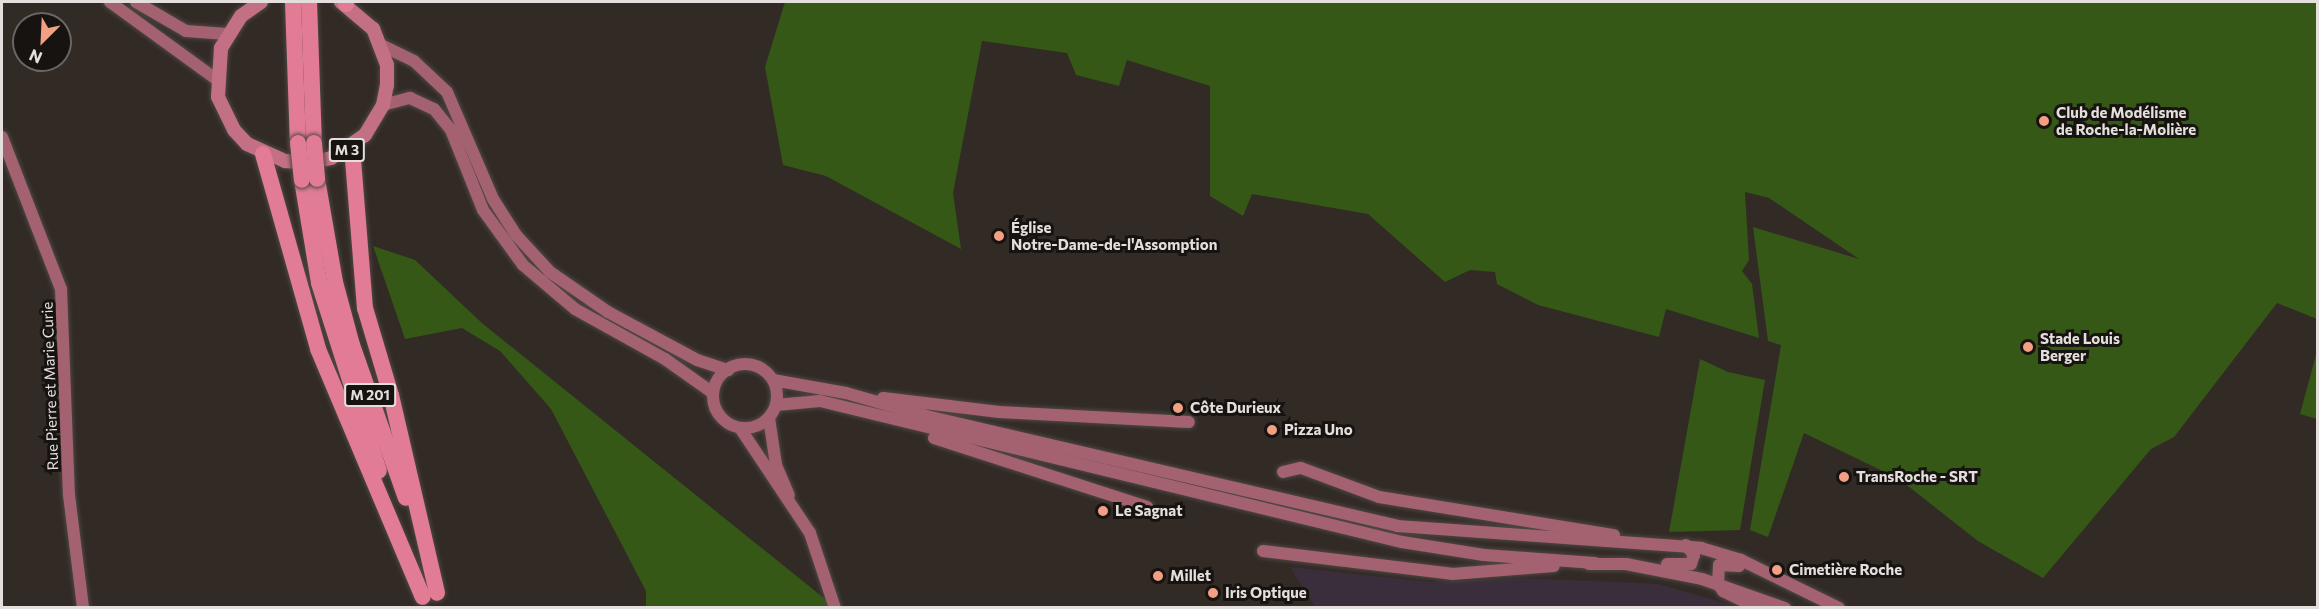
<!DOCTYPE html>
<html>
<head>
<meta charset="utf-8">
<style>
  body { margin:0 }
  #map { position:relative; width:2319px; height:609px; overflow:hidden; background:#322a25; font-family:Commissioner,sans-serif }
  div>[style] { position:absolute }
  .industrial>* { inset:0; background:#3b2e3c }
  .green>* { inset:0; background:#355817 }
  .roads { filter:drop-shadow(0 0 2px #4e4742) drop-shadow(0 0 2px #4e4742) }
  .secondary>* { height:12px; margin:-6px; padding:0 6px; transform-origin:6px; border-radius:6px; background:#a46271 }
  .secondary>.ring { margin:-6px; padding:0; box-sizing:content-box; background:none; border:12px solid #a46271; border-radius:50% }
  .primary>* { height:14px; margin:-7px; padding:0 7px; transform-origin:7px; border-radius:7px; background:#c47084 }
  .highway>* { height:16px; margin:-8px; padding:0 8px; transform-origin:8px; border-radius:8px; background:#e27c95 }
  .bridges { filter:drop-shadow(0 0 2px #4e4742) drop-shadow(0 0 2px #4e4742) }
  .highway-bridge>* { height:16px; margin:-8px; padding:0 8px; transform-origin:8px; border-radius:8px; background:#e27c95 }
  .dots>* { width:16px; height:16px; translate:-50% -50%; box-sizing:border-box; border:3px solid #171311; border-radius:50% }
  span { translate:-50% -50%; white-space:nowrap; text-align:center; line-height:1.15; -webkit-text-stroke:6px #171311; paint-order:stroke }
  .shield-label span { padding:2px 4px; background:#171311; border:2px solid; border-radius:4px; -webkit-text-stroke-width:0 }
  .shield-label { font-size:14px; color:#e4dfdc; font-weight:700 }
  .poi-label { font-size:15px; color:#e4dfdc; font-weight:700 }
  .left { translate:0 -50%; text-align:left }
  .street-label { font-size:15px; color:#e4dfdc }
  .frame { position:absolute; inset:0; border:3px solid #e4dfdc; pointer-events:none }
  .north { position:absolute; left:12px; top:12px; width:60px; height:60px; box-sizing:border-box; background:#171311; border:2px solid #696562; border-radius:50%; rotate:204deg; font-size:16px; font-weight:700; line-height:24px; text-align:center; color:#e4dfdc }
  .north::after { content:''; display:block; margin:auto; width:21px; height:27px; background:#f39f84; clip-path:polygon(50% 0,100% 100%,50% 72%,0 100%) }
</style>
</head>
<body>
<div id="map">
  <div class="industrial">
    <i style="clip-path:polygon(1290px 567px,1430px 582px,1524px 578px,1659px 584px,1738px 607px,1315px 607px)"></i>
  </div>
  <div class="green">
    <i style="clip-path:polygon(785px 2px,2317px 2px,2317px 319px,2277px 303px,2174px 437px,2151px 449px,2043px 578px,1978px 541px,1899px 479px,1804px 433px,1768px 537px,1750px 530px,1781px 345px,1768px 341px,1753px 227px,1859px 259px,1769px 198px,1745px 192px,1749px 260px,1742px 271px,1752px 284px,1759px 338px,1666px 309px,1659px 337px,1538px 305px,1497px 284px,1495px 272px,1470px 270px,1445px 282px,1368px 214px,1252px 194px,1243px 216px,1210px 196px,1210px 86px,1127px 60px,1119px 86px,1076px 75px,1067px 53px,982px 41px,953px 193px,961px 249px,826px 176px,783px 165px,765px 67px)"></i>
    <i style="clip-path:polygon(373px 246px,415px 260px,483px 324px,835px 607px,646px 607px,646px 591px,551px 409px,500px 351px,462px 328px,405px 339px)"></i>
    <i style="clip-path:polygon(2317px 351px,2317px 419px,2300px 414px)"></i>
    <i style="clip-path:polygon(1700px 359px,1728px 372px,1765px 380px,1740px 530px,1669px 532px)"></i>
  </div>
  <div class="roads">
    <div class="secondary">
      <i style="left:110px;top:2px;width:131px;rotate:36deg"></i>
      <i style="left:136px;top:2px;width:58px;rotate:30.1deg"></i>
      <i style="left:186px;top:31px;width:41px;rotate:4.2deg"></i>
      <i style="left:381px;top:45px;width:37px;rotate:26deg"></i>
      <i style="left:414px;top:61px;width:45px;rotate:43.2deg"></i>
      <i style="left:447px;top:92px;width:116px;rotate:66.7deg"></i>
      <i style="left:493px;top:199px;width:43px;rotate:57.4deg"></i>
      <i style="left:516px;top:235px;width:50px;rotate:47.4deg"></i>
      <i style="left:550px;top:272px;width:70px;rotate:34.6deg"></i>
      <i style="left:608px;top:312px;width:101px;rotate:28.3deg"></i>
      <i style="left:697px;top:360px;width:33px;rotate:18deg"></i>
      <i style="left:383px;top:105px;width:28px;rotate:-15deg"></i>
      <i style="left:410px;top:98px;width:26px;rotate:25deg"></i>
      <i style="left:434px;top:109px;width:27px;rotate:51deg"></i>
      <i style="left:451px;top:130px;width:86px;rotate:68.2deg"></i>
      <i style="left:483px;top:210px;width:68px;rotate:54deg"></i>
      <i style="left:523px;top:265px;width:68px;rotate:40.2deg"></i>
      <i style="left:575px;top:309px;width:103px;rotate:29.1deg"></i>
      <i style="left:665px;top:359px;width:59px;rotate:35.3deg"></i>
      <i style="left:2px;top:137px;width:163px;rotate:68.8deg"></i>
      <i style="left:61px;top:289px;width:206px;rotate:87.8deg"></i>
      <i style="left:69px;top:495px;width:114px;rotate:82.9deg"></i>
      <i class="ring" style="left:713px;top:364px;width:52px;height:52px"></i>
      <i style="left:773px;top:380px;width:74px;rotate:10.1deg"></i>
      <i style="left:846px;top:393px;width:83px;rotate:16deg"></i>
      <i style="left:926px;top:416px;width:484px;rotate:13.1deg"></i>
      <i style="left:1397px;top:526px;width:305px;rotate:4.1deg"></i>
      <i style="left:1701px;top:548px;width:42px;rotate:16.7deg"></i>
      <i style="left:1741px;top:560px;width:109px;rotate:26.1deg"></i>
      <i style="left:883px;top:398px;width:117px;rotate:6.9deg"></i>
      <i style="left:999px;top:412px;width:190px;rotate:3deg"></i>
      <i style="left:776px;top:405px;width:44px;rotate:-5.2deg"></i>
      <i style="left:820px;top:401px;width:599px;rotate:13.62deg"></i>
      <i style="left:1402px;top:542px;width:83px;rotate:9deg"></i>
      <i style="left:1484px;top:555px;width:111px;rotate:4.1deg"></i>
      <i style="left:769px;top:418px;width:48px;rotate:81.5deg"></i>
      <i style="left:776px;top:465px;width:33px;rotate:67deg"></i>
      <i style="left:740px;top:428px;width:126px;rotate:56.3deg"></i>
      <i style="left:810px;top:533px;width:79px;rotate:71.6deg"></i>
      <i style="left:934px;top:438px;width:224px;rotate:17.9deg"></i>
      <i style="left:1283px;top:472px;width:18px;rotate:-13deg"></i>
      <i style="left:1301px;top:468px;width:83px;rotate:20.4deg"></i>
      <i style="left:1379px;top:497px;width:238px;rotate:9.2deg"></i>
      <i style="left:1263px;top:551px;width:190px;rotate:6.9deg"></i>
      <i style="left:1452px;top:574px;width:102px;rotate:-4.5deg"></i>
      <i style="left:1589px;top:564px;width:37px"></i>
      <i style="left:1626px;top:564px;width:77px;rotate:11.2deg"></i>
      <i style="left:1702px;top:579px;width:88px;rotate:19.3deg"></i>
      <i style="left:1667px;top:564px;width:24px"></i>
      <i style="left:1691px;top:564px;width:9px;rotate:-72deg"></i>
      <i style="left:1694px;top:555px;width:13px;rotate:-129deg"></i>
      <i style="left:1739px;top:566px;width:20px;rotate:-177deg"></i>
      <i style="left:1719px;top:565px;width:19px;rotate:93deg"></i>
      <i style="left:1718px;top:584px;width:9px;rotate:54deg"></i>
      <i style="left:1723px;top:591px;width:39px;rotate:26deg"></i>
    </div>
    <div class="primary">
      <i style="left:261px;top:2px;width:24px;rotate:145deg"></i>
      <i style="left:241px;top:16px;width:38px;rotate:122deg"></i>
      <i style="left:221px;top:48px;width:49px;rotate:93.5deg"></i>
      <i style="left:218px;top:97px;width:37px;rotate:64deg"></i>
      <i style="left:234px;top:130px;width:19px;rotate:47deg"></i>
      <i style="left:247px;top:144px;width:42px;rotate:24.1deg"></i>
      <i style="left:285px;top:161px;width:23px;rotate:5deg"></i>
      <i style="left:308px;top:163px;width:24px;rotate:-12deg"></i>
      <i style="left:331px;top:158px;width:41px;rotate:-34.1deg"></i>
      <i style="left:365px;top:135px;width:35px;rotate:-59deg"></i>
      <i style="left:383px;top:105px;width:20px;rotate:-79deg"></i>
      <i style="left:387px;top:85px;width:20px;rotate:-90deg"></i>
      <i style="left:387px;top:65px;width:39px;rotate:-111deg"></i>
      <i style="left:373px;top:29px;width:42px;rotate:-139.8deg"></i>
    </div>
    <div class="highway">
      <i style="left:293px;top:2px;width:141px;rotate:88deg"></i>
      <i style="left:309px;top:2px;width:141px;rotate:88deg"></i>
      <i style="left:346px;top:2px;width:2px;rotate:90deg"></i>
      <i style="left:352px;top:147px;width:162px;rotate:85.4deg"></i>
      <i style="left:365px;top:308px;width:91px;rotate:73.4deg"></i>
      <i style="left:391px;top:395px;width:203px;rotate:76.9deg"></i>
      <i style="left:263px;top:154px;width:203px;rotate:74.2deg"></i>
      <i style="left:318px;top:349px;width:269px;rotate:67.1deg"></i>
      <i style="left:317px;top:179px;width:105px;rotate:80.1deg"></i>
      <i style="left:335px;top:282px;width:65px;rotate:74.9deg"></i>
      <i style="left:352px;top:345px;width:162px;rotate:70.6deg"></i>
      <i style="left:302px;top:180px;width:104px;rotate:80.6deg"></i>
      <i style="left:319px;top:283px;width:197px;rotate:72.3deg"></i>
    </div>
  </div>
  <div class="bridges">
    <div class="highway-bridge">
      <i style="left:298px;top:143px;width:37px;rotate:84deg"></i>
      <i style="left:314px;top:143px;width:36px;rotate:85deg"></i>
    </div>
  </div>
  <div class="dots">
    <i style="left:2044px;top:121px;background:#f39f84"></i>
    <i style="left:999px;top:236px;background:#f39f84"></i>
    <i style="left:2028px;top:347px;background:#f39f84"></i>
    <i style="left:1178px;top:408px;background:#f39f84"></i>
    <i style="left:1272px;top:430px;background:#f39f84"></i>
    <i style="left:1844px;top:477px;background:#f39f84"></i>
    <i style="left:1103px;top:511px;background:#f39f84"></i>
    <i style="left:1777px;top:570px;background:#f39f84"></i>
    <i style="left:1158px;top:576px;background:#f39f84"></i>
    <i style="left:1213px;top:593px;background:#f39f84"></i>
  </div>
  <div class="shield-label">
    <span style="left:347px;top:150px">M 3</span>
    <span style="left:370px;top:395px">M 201</span>
  </div>
  <div class="poi-label">
    <span class="left" style="left:2056px;top:121px">Club de Modélisme<br>de Roche-la-Molière</span>
    <span class="left" style="left:1011px;top:236px">Église<br>Notre-Dame-de-l'Assomption</span>
    <span class="left" style="left:2040px;top:347px">Stade Louis<br>Berger</span>
    <span class="left" style="left:1190px;top:408px">Côte Durieux</span>
    <span class="left" style="left:1284px;top:430px">Pizza Uno</span>
    <span class="left" style="left:1856px;top:477px">TransRoche - SRT</span>
    <span class="left" style="left:1115px;top:511px">Le Sagnat</span>
    <span class="left" style="left:1789px;top:570px">Cimetière Roche</span>
    <span class="left" style="left:1170px;top:576px">Millet</span>
    <span class="left" style="left:1225px;top:593px">Iris Optique</span>
  </div>
  <div class="street-label">
    <span style="left:50px;top:386px;rotate:-92deg">Rue Pierre et Marie Curie</span>
  </div>
  <div class="frame"></div>
  <div class="north">N</div>
</div>
</body>
</html>
